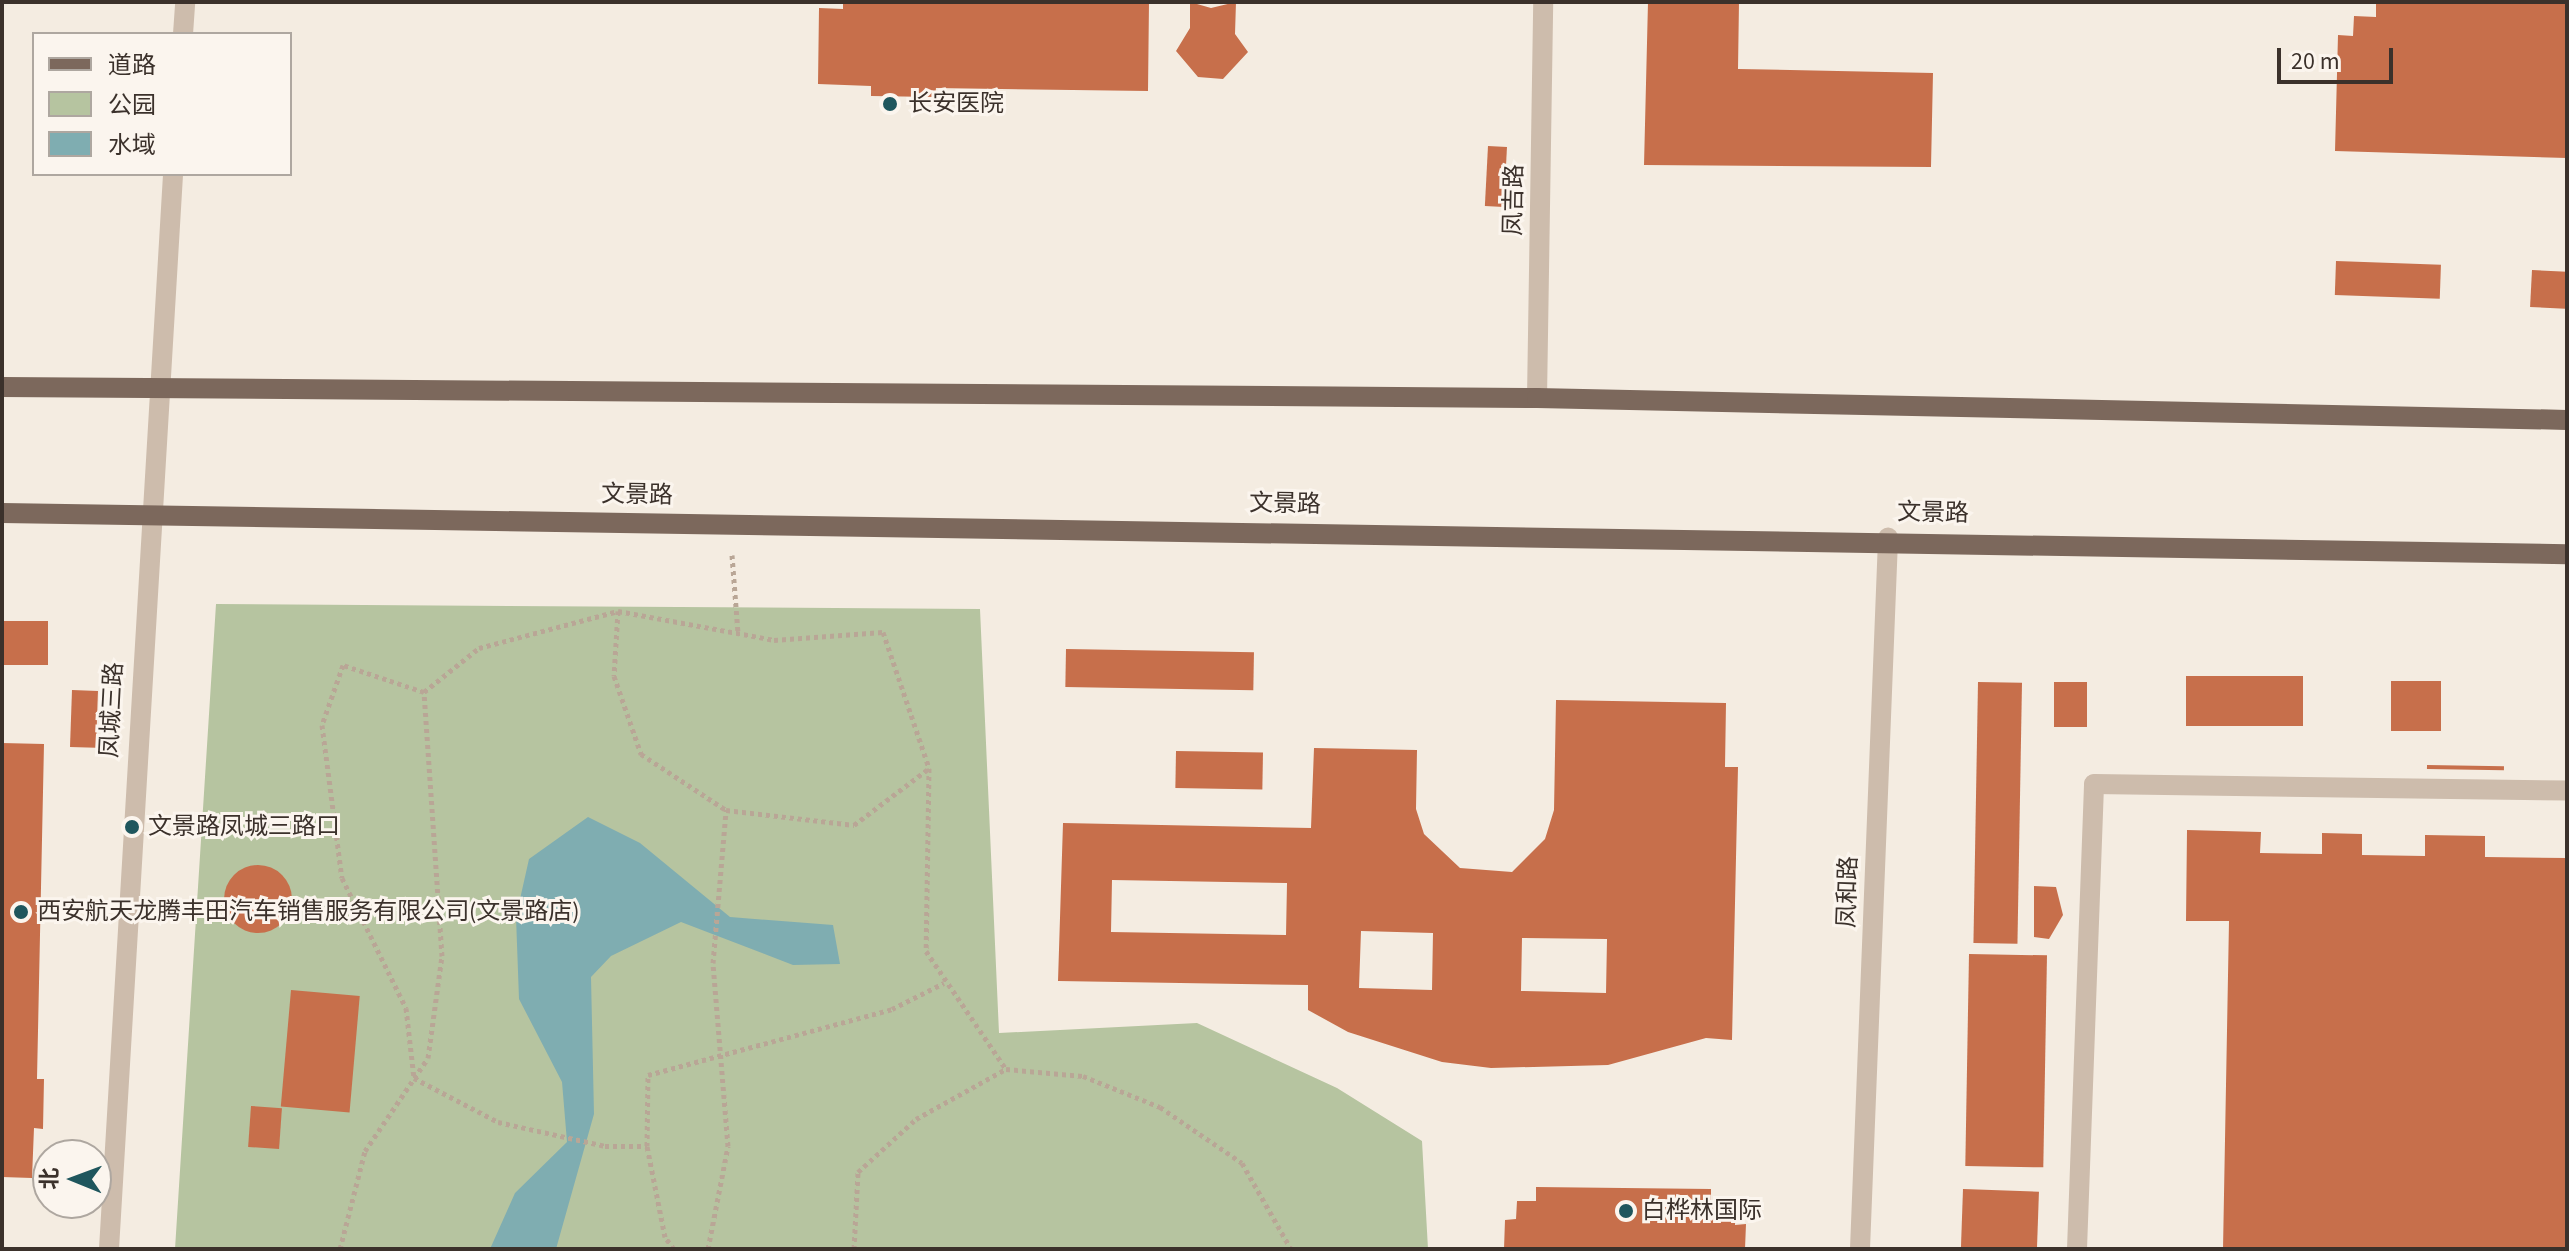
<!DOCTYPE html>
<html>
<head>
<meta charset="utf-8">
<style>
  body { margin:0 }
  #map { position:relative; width:2569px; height:1251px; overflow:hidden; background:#f4ece1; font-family:"Source Sans 3","Noto Sans SC",sans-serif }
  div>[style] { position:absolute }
  .green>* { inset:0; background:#b6c4a0 }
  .water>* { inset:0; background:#7fadb1 }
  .building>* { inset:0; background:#c76f4b; transform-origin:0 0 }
  .round { border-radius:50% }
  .path>* { height:5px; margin-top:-2.5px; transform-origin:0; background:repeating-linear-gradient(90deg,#b9a696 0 4px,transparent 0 8px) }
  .minor>* { height:20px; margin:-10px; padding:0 10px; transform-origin:10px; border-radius:10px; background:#cdbcac }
  .major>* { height:20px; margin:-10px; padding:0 10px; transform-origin:10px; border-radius:10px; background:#7c685c }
  .dots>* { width:22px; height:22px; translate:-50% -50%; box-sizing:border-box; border:4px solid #fbf5ee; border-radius:50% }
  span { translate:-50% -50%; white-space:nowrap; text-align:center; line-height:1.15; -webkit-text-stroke:6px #fbf5ee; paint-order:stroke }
  .poi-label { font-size:24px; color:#3b312b }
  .left { translate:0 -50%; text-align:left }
  .street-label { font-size:24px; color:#3b312b }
  .frame { position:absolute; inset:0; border:4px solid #3b312b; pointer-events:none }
  .legend { position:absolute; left:32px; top:32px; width:260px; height:144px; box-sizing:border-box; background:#fbf5ee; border:2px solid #aea7a0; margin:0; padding:10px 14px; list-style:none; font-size:24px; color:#3b312b }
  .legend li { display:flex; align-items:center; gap:16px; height:40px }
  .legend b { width:40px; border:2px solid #aea7a0 }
  .north { position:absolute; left:32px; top:1139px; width:80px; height:80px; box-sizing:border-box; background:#fbf5ee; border:2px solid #aea7a0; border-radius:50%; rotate:271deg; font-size:22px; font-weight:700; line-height:32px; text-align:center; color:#3b312b }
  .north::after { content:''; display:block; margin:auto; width:28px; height:36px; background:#1f565d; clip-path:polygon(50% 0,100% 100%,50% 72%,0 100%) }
  .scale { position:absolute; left:2277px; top:48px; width:116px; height:36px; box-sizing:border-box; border:4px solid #3b312b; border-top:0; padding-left:10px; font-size:24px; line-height:28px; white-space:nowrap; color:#3b312b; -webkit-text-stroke:6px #fbf5ee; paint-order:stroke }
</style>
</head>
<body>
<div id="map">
  <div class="green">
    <i style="clip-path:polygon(216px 604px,980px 609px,999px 1033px,1197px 1023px,1337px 1088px,1422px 1141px,1428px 1249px,175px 1249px)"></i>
  </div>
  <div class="water">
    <i style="clip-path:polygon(588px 817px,640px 843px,730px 917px,833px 925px,840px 964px,793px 965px,681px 922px,611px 956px,591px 977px,594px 1114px,556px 1249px,490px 1249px,515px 1193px,567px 1142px,562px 1082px,519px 999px,516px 917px,529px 859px)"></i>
  </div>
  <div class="building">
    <i style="clip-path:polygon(843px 2px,1149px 2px,1148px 91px,936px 88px,935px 97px,871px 96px,871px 86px,818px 84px,819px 8px,843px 9px)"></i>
    <i style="clip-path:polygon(1190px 2px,1211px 8px,1236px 2px,1235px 34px,1248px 52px,1223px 79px,1198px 77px,1176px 51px,1190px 28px)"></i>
    <i style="clip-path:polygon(1648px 2px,1739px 2px,1738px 69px,1933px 73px,1931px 167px,1644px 165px)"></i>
    <i style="clip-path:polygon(2376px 2px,2567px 2px,2567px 158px,2335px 151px,2338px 35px,2353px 36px,2354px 16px,2376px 17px)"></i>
    <i style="left:1488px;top:146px;width:19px;height:60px;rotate:3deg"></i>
    <i style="left:2336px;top:261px;width:105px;height:34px;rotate:2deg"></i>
    <i style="left:2532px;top:270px;width:35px;height:37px;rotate:3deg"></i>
    <i style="left:3px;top:621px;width:45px;height:44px"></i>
    <i style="left:1066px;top:649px;width:188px;height:38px;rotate:1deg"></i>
    <i style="left:2186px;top:676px;width:117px;height:50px"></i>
    <i style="left:2391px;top:681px;width:50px;height:50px"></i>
    <i style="left:1978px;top:682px;width:44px;height:261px;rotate:1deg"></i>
    <i style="left:2087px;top:682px;width:45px;height:33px;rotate:90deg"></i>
    <i style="left:72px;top:690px;width:26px;height:57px;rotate:2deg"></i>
    <i style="clip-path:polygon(evenodd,1556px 700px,1726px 703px,1725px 767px,1738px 767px,1732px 1040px,1706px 1038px,1608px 1065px,1491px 1068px,1442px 1062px,1348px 1032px,1308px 1010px,1308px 985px,1058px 981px,1063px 823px,1311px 828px,1314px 748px,1417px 750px,1416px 809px,1424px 834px,1460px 868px,1512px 872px,1545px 839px,1554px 810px,1556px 700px,1112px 880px,1287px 883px,1286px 935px,1111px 932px,1112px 880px,1556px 700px,1361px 931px,1433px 933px,1432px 990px,1359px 988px,1361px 931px,1556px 700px,1522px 938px,1607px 939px,1606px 993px,1521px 991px,1522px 938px)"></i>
    <i style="clip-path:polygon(2px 743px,44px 744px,37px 1079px,44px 1079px,43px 1129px,34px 1128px,32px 1178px,2px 1177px)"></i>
    <i style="left:1176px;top:751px;width:87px;height:37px;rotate:1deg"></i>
    <i style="left:2427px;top:765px;width:77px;height:4px;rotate:1deg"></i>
    <i style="clip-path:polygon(2187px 830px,2261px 832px,2260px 853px,2322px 854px,2322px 833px,2362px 834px,2362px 855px,2425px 856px,2425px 835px,2485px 836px,2485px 857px,2567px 858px,2567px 1249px,2223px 1249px,2229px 921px,2186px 921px)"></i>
    <i class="round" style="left:224px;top:865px;width:68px;height:68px"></i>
    <i style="clip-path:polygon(2034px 886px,2056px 887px,2063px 915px,2049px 939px,2034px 937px)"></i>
    <i style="left:1969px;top:954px;width:78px;height:212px;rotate:1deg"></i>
    <i style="left:291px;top:990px;width:69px;height:117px;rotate:5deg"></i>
    <i style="left:251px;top:1106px;width:31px;height:41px;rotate:4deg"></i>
    <i style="clip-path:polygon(1536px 1187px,1711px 1189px,1711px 1203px,1736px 1204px,1735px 1225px,1746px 1224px,1745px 1249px,1504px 1249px,1505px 1220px,1516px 1219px,1517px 1201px,1536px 1201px)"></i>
    <i style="left:1963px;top:1189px;width:76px;height:60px;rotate:2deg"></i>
  </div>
  <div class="path">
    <i style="left:732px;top:555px;width:78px;rotate:85.6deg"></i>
    <i style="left:618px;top:611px;width:65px;rotate:93.5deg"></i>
    <i style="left:614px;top:676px;width:83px;rotate:70.9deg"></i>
    <i style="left:641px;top:754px;width:102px;rotate:33.4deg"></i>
    <i style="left:726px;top:810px;width:129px;rotate:6.7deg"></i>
    <i style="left:854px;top:825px;width:93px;rotate:-37.1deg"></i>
    <i style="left:424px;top:692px;width:85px;rotate:-161.6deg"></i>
    <i style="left:343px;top:665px;width:64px;rotate:109.3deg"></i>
    <i style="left:322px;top:725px;width:154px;rotate:82.6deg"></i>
    <i style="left:342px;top:878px;width:145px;rotate:63.8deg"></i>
    <i style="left:406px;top:1008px;width:70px;rotate:83.5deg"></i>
    <i style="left:414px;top:1078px;width:95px;rotate:27.6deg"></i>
    <i style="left:498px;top:1122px;width:110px;rotate:12.6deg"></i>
    <i style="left:605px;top:1146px;width:42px"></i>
    <i style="left:340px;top:1249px;width:101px;rotate:-75.7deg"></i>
    <i style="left:365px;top:1151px;width:112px;rotate:-55.9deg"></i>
    <i style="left:428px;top:1058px;width:103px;rotate:-82.2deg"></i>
    <i style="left:442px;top:956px;width:265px;rotate:-93.9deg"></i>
    <i style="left:424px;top:692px;width:70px;rotate:-38.7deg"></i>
    <i style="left:479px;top:648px;width:144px;rotate:-14.9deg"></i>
    <i style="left:618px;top:611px;width:159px;rotate:10.5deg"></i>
    <i style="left:774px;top:640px;width:109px;rotate:-4.2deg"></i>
    <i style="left:883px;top:632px;width:144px;rotate:71.3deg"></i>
    <i style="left:929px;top:768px;width:183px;rotate:90.9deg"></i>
    <i style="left:926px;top:951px;width:143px;rotate:55.9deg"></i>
    <i style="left:674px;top:1249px;width:15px;rotate:-127deg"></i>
    <i style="left:665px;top:1237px;width:93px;rotate:-101.2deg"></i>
    <i style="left:647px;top:1146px;width:71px;rotate:-89.2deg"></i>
    <i style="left:648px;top:1075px;width:253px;rotate:-15.1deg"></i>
    <i style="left:892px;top:1009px;width:58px;rotate:-26.6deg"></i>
    <i style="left:708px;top:1249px;width:105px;rotate:-79deg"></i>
    <i style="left:728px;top:1146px;width:184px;rotate:-94.7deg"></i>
    <i style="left:713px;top:963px;width:154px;rotate:-85.1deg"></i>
    <i style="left:854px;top:1249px;width:77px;rotate:-87deg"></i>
    <i style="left:858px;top:1172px;width:79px;rotate:-42.4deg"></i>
    <i style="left:916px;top:1119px;width:103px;rotate:-29.1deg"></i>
    <i style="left:1006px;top:1069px;width:77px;rotate:5.2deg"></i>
    <i style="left:1083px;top:1076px;width:83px;rotate:21.9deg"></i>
    <i style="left:1160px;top:1107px;width:99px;rotate:34.3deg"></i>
    <i style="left:1242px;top:1163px;width:99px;rotate:60.3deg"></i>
  </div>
  <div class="minor">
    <i style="left:183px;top:34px;width:32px;rotate:-86deg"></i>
    <i style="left:1537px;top:398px;width:396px;rotate:-89.1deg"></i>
    <i style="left:109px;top:1249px;width:1077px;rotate:-86.59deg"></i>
    <i style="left:1860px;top:1249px;width:712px;rotate:-87.74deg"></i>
    <i style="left:2077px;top:1249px;width:465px;rotate:-87.9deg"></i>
    <i style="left:2094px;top:784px;width:473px;rotate:0.8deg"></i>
  </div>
  <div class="major">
    <i style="left:2px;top:387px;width:1535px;rotate:0.41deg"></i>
    <i style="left:1537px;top:398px;width:1030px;rotate:1.22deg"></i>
    <i style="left:2px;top:513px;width:2565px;rotate:0.92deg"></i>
  </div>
  <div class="dots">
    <i style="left:890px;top:104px;background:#1f565d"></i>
    <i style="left:132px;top:827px;background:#1f565d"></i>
    <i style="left:21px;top:912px;background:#1f565d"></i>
    <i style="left:1626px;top:1211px;background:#1f565d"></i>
  </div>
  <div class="poi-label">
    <span class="left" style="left:908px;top:104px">长安医院</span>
    <span class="left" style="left:148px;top:827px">文景路凤城三路口</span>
    <span class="left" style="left:37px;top:912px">西安航天龙腾丰田汽车销售服务有限公司(文景路店)</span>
    <span class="left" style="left:1642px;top:1211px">白桦林国际</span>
  </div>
  <div class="street-label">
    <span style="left:1514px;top:200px;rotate:-89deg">凤吉路</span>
    <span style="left:637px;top:495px;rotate:1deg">文景路</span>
    <span style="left:1285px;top:504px;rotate:1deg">文景路</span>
    <span style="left:1933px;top:513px;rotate:1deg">文景路</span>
    <span style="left:112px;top:710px;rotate:-87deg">凤城三路</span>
    <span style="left:1848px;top:892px;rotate:-88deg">凤和路</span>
  </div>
  <div class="frame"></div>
  <ul class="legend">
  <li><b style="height:10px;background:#7c685c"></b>道路</li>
  <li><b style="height:22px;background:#b6c4a0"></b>公园</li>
  <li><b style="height:22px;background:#7fadb1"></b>水域</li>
  </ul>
  <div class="north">北</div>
  <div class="scale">20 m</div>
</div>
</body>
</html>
